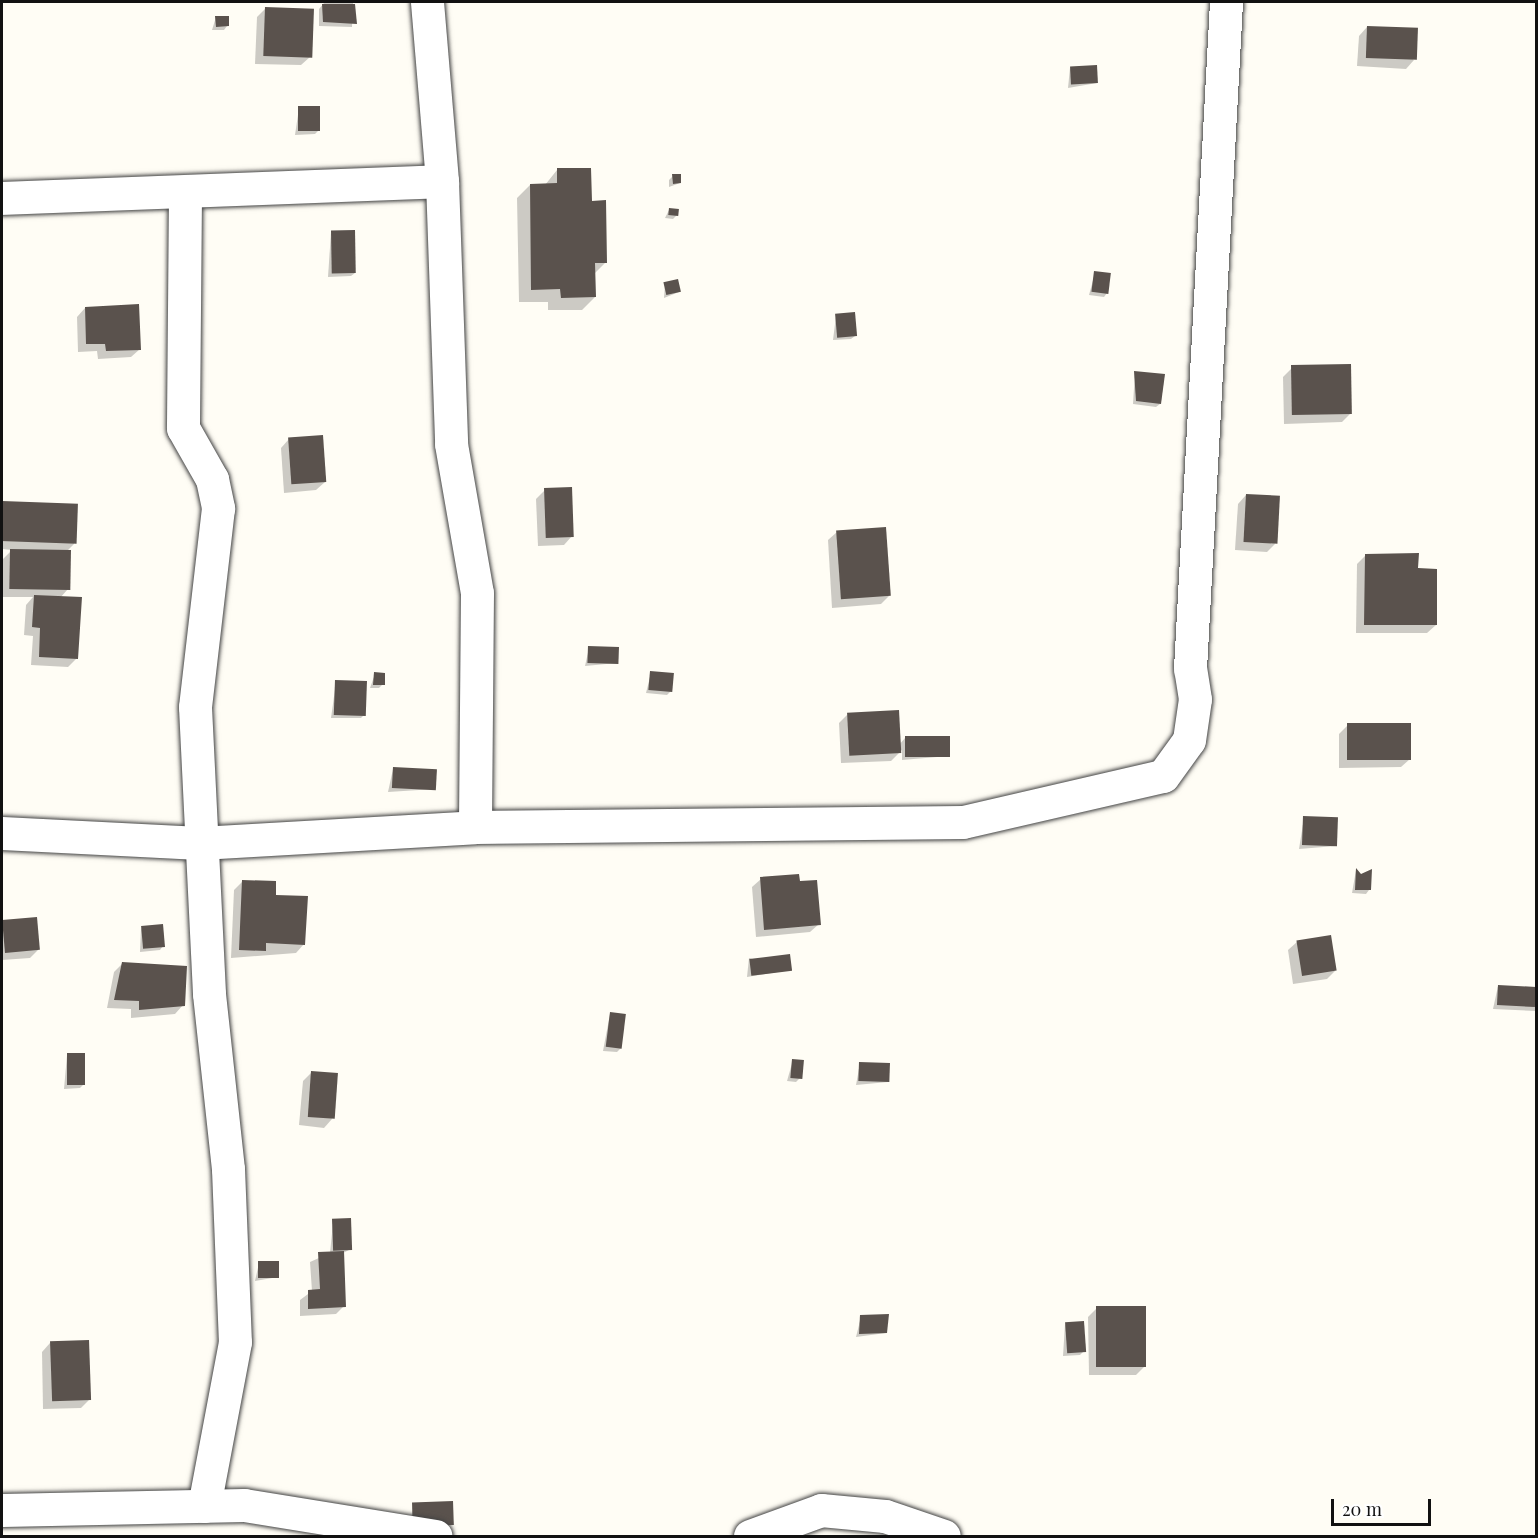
<!DOCTYPE html>
<html>
<head>
<meta charset="utf-8">
<style>
  body { margin:0 }
  #map { position:relative; width:1538px; height:1538px; overflow:hidden; background:#fffdf5; font-family:"Playfair Display",serif }
  div>[style] { position:absolute }
  .shadow>* { inset:0; background:#0003 }
  .building>* { inset:0; background:#5a524d; transform-origin:0 0 }
  .roads { filter:drop-shadow(0 0 2px #444) drop-shadow(0 0 2px #444) }
  .minor>* { height:33px; margin:-16.5px; padding:0 16.5px; transform-origin:16.5px; border-radius:16.5px; background:#fff }
  span { translate:-50% -50%; white-space:nowrap; text-align:center; line-height:1.15; -webkit-text-stroke:6px #fff; paint-order:stroke }
  .frame { position:absolute; inset:0; border:3px solid #111; pointer-events:none }
  .scale { position:absolute; left:1331px; top:1499px; width:100px; height:27px; box-sizing:border-box; border:3px solid #111; border-top:0; padding-left:8px; font-size:18px; line-height:21px; white-space:nowrap; color:#111; -webkit-text-stroke:4px #fff; paint-order:stroke }
</style>
</head>
<body>
<div id="map">
  <div class="shadow">
    <i style="clip-path:polygon(309px 2px,382px 2px,353px 3px,352px 27px,319px 26px,319px 9px,324px 3px)"></i>
    <i style="clip-path:polygon(265px 9px,310px 57px,301px 65px,255px 64px,257px 17px)"></i>
    <i style="clip-path:polygon(216px 17px,227px 26px,224px 30px,212px 30px)"></i>
    <i style="clip-path:polygon(1367px 27px,1414px 60px,1406px 69px,1357px 66px,1359px 36px)"></i>
    <i style="clip-path:polygon(1070px 68px,1097px 83px,1068px 88px)"></i>
    <i style="clip-path:polygon(299px 108px,319px 130px,315px 134px,295px 135px)"></i>
    <i style="clip-path:polygon(557px 170px,590px 202px,606px 262px,594px 274px,595px 297px,582px 310px,548px 310px,548px 302px,519px 302px,517px 198px,530px 185px,545px 185px)"></i>
    <i style="clip-path:polygon(673px 176px,680px 183px,669px 187px,669px 180px)"></i>
    <i style="clip-path:polygon(669px 210px,677px 215px,673px 219px,665px 218px)"></i>
    <i style="clip-path:polygon(331px 232px,355px 273px,351px 276px,328px 277px)"></i>
    <i style="clip-path:polygon(1095px 273px,1107px 293px,1104px 297px,1089px 295px)"></i>
    <i style="clip-path:polygon(665px 284px,679px 292px,664px 298px)"></i>
    <i style="clip-path:polygon(85px 308px,140px 349px,131px 357px,98px 359px,97px 351px,78px 352px,77px 317px)"></i>
    <i style="clip-path:polygon(836px 316px,855px 336px,851px 339px,833px 340px)"></i>
    <i style="clip-path:polygon(1292px 368px,1350px 414px,1342px 422px,1284px 424px,1283px 377px)"></i>
    <i style="clip-path:polygon(1135px 372px,1160px 404px,1156px 407px,1133px 404px)"></i>
    <i style="clip-path:polygon(289px 439px,325px 482px,316px 490px,284px 493px,281px 448px)"></i>
    <i style="clip-path:polygon(545px 490px,572px 536px,564px 545px,538px 546px,536px 499px)"></i>
    <i style="clip-path:polygon(1246px 495px,1275px 544px,1267px 552px,1235px 550px,1238px 504px)"></i>
    <i style="clip-path:polygon(2px 502px,76px 506px,74px 544px,67px 551px,68px 589px,60px 598px,77px 658px,68px 667px,31px 665px,33px 636px,24px 635px,26px 605px,33px 597px,2px 597px,3px 559px,12px 550px,2px 549px)"></i>
    <i style="clip-path:polygon(837px 532px,890px 595px,881px 604px,832px 608px,828px 540px)"></i>
    <i style="clip-path:polygon(1366px 555px,1417px 570px,1436px 625px,1427px 633px,1356px 633px,1357px 564px)"></i>
    <i style="clip-path:polygon(589px 648px,617px 663px,585px 666px)"></i>
    <i style="clip-path:polygon(651px 673px,671px 691px,667px 695px,646px 693px)"></i>
    <i style="clip-path:polygon(375px 674px,383px 684px,379px 688px,370px 688px)"></i>
    <i style="clip-path:polygon(336px 682px,365px 714px,361px 718px,331px 718px)"></i>
    <i style="clip-path:polygon(847px 715px,899px 745px,905px 738px,949px 756px,902px 760px,902px 750px,891px 761px,841px 763px,839px 723px)"></i>
    <i style="clip-path:polygon(1348px 725px,1410px 759px,1401px 767px,1339px 768px,1339px 734px)"></i>
    <i style="clip-path:polygon(393px 769px,435px 789px,388px 792px)"></i>
    <i style="clip-path:polygon(1304px 818px,1336px 846px,1299px 849px)"></i>
    <i style="clip-path:polygon(1356px 870px,1369px 890px,1366px 894px,1352px 893px)"></i>
    <i style="clip-path:polygon(761px 879px,819px 924px,810px 932px,756px 937px,752px 887px)"></i>
    <i style="clip-path:polygon(242px 882px,274px 896px,304px 944px,296px 953px,231px 958px,234px 890px)"></i>
    <i style="clip-path:polygon(36px 919px,39px 949px,30px 958px,2px 960px,2px 922px)"></i>
    <i style="clip-path:polygon(141px 928px,163px 946px,160px 950px,140px 952px)"></i>
    <i style="clip-path:polygon(1297px 942px,1335px 971px,1327px 979px,1293px 984px,1288px 950px)"></i>
    <i style="clip-path:polygon(749px 958px,790px 970px,747px 977px)"></i>
    <i style="clip-path:polygon(122px 964px,183px 1005px,175px 1014px,131px 1018px,131px 1009px,107px 1008px,114px 972px)"></i>
    <i style="clip-path:polygon(1498px 986px,1536px 989px,1536px 1011px,1493px 1009px)"></i>
    <i style="clip-path:polygon(610px 1014px,621px 1048px,617px 1052px,603px 1051px)"></i>
    <i style="clip-path:polygon(67px 1055px,84px 1084px,80px 1088px,64px 1089px)"></i>
    <i style="clip-path:polygon(793px 1060px,800px 1078px,796px 1082px,787px 1081px)"></i>
    <i style="clip-path:polygon(860px 1063px,888px 1082px,856px 1085px)"></i>
    <i style="clip-path:polygon(312px 1072px,332px 1119px,324px 1128px,299px 1125px,303px 1081px)"></i>
    <i style="clip-path:polygon(333px 1223px,351px 1249px,343px 1253px,344px 1306px,336px 1314px,300px 1316px,300px 1300px,312px 1291px,310px 1262px,330px 1253px)"></i>
    <i style="clip-path:polygon(259px 1263px,278px 1277px,255px 1281px)"></i>
    <i style="clip-path:polygon(1097px 1308px,1145px 1366px,1136px 1375px,1089px 1375px,1088px 1317px)"></i>
    <i style="clip-path:polygon(861px 1317px,886px 1333px,856px 1337px)"></i>
    <i style="clip-path:polygon(1065px 1324px,1084px 1351px,1080px 1355px,1063px 1356px)"></i>
    <i style="clip-path:polygon(50px 1343px,90px 1399px,81px 1408px,43px 1409px,42px 1352px)"></i>
    <i style="clip-path:polygon(413px 1504px,453px 1524px,410px 1529px)"></i>
  </div>
  <div class="building">
    <i style="clip-path:polygon(322px 4px,355px 4px,357px 24px,323px 22px)"></i>
    <i style="left:265px;top:7px;width:49px;height:49px;rotate:2deg"></i>
    <i style="clip-path:polygon(215px 16px,229px 16px,229px 26px,216px 27px)"></i>
    <i style="left:1367px;top:26px;width:51px;height:32px;rotate:2deg"></i>
    <i style="left:1097px;top:65px;width:18px;height:27px;rotate:87deg"></i>
    <i style="left:320px;top:106px;width:25px;height:22px;rotate:90deg"></i>
    <i style="clip-path:polygon(557px 168px,591px 168px,592px 201px,606px 200px,607px 263px,595px 263px,596px 297px,561px 298px,560px 289px,531px 290px,530px 184px,557px 183px)"></i>
    <i style="clip-path:polygon(672px 174px,681px 174px,681px 183px,673px 184px)"></i>
    <i style="left:669px;top:208px;width:10px;height:7px;rotate:6deg"></i>
    <i style="left:355px;top:230px;width:43px;height:24px;rotate:89deg"></i>
    <i style="left:1094px;top:271px;width:17px;height:21px;rotate:7deg"></i>
    <i style="left:678px;top:279px;width:13px;height:15px;rotate:77deg"></i>
    <i style="clip-path:polygon(139px 304px,141px 350px,106px 351px,105px 344px,86px 344px,85px 307px)"></i>
    <i style="left:855px;top:312px;width:24px;height:20px;rotate:85deg"></i>
    <i style="left:1351px;top:364px;width:50px;height:60px;rotate:89deg"></i>
    <i style="clip-path:polygon(1134px 371px,1165px 374px,1161px 404px,1136px 401px)"></i>
    <i style="left:323px;top:435px;width:47px;height:35px;rotate:86deg"></i>
    <i style="left:572px;top:487px;width:50px;height:28px;rotate:88deg"></i>
    <i style="left:1246px;top:494px;width:34px;height:48px;rotate:3deg"></i>
    <i style="left:2px;top:501px;width:76px;height:40px;rotate:2deg"></i>
    <i style="left:886px;top:527px;width:69px;height:50px;rotate:86deg"></i>
    <i style="left:10px;top:549px;width:61px;height:40px;rotate:1deg"></i>
    <i style="clip-path:polygon(1419px 553px,1418px 568px,1437px 569px,1437px 625px,1364px 625px,1365px 554px)"></i>
    <i style="clip-path:polygon(34px 595px,82px 597px,78px 659px,39px 657px,40px 628px,32px 627px)"></i>
    <i style="left:588px;top:646px;width:31px;height:17px;rotate:2deg"></i>
    <i style="left:650px;top:671px;width:24px;height:19px;rotate:5deg"></i>
    <i style="clip-path:polygon(374px 672px,385px 673px,385px 685px,373px 685px)"></i>
    <i style="left:335px;top:680px;width:32px;height:35px;rotate:2deg"></i>
    <i style="left:899px;top:710px;width:43px;height:52px;rotate:87deg"></i>
    <i style="left:1411px;top:723px;width:37px;height:64px;rotate:90deg"></i>
    <i style="left:950px;top:736px;width:21px;height:45px;rotate:90deg"></i>
    <i style="left:393px;top:767px;width:44px;height:21px;rotate:3deg"></i>
    <i style="left:1303px;top:816px;width:35px;height:29px;rotate:2deg"></i>
    <i style="clip-path:polygon(1356px 868px,1361px 874px,1372px 869px,1371px 890px,1355px 890px)"></i>
    <i style="clip-path:polygon(799px 874px,800px 881px,817px 880px,821px 925px,764px 930px,760px 877px)"></i>
    <i style="clip-path:polygon(242px 880px,276px 881px,276px 895px,308px 896px,305px 945px,266px 943px,266px 951px,239px 950px)"></i>
    <i style="left:37px;top:917px;width:33px;height:35px;rotate:85deg"></i>
    <i style="left:163px;top:924px;width:23px;height:22px;rotate:85deg"></i>
    <i style="left:1331px;top:935px;width:36px;height:35px;rotate:81deg"></i>
    <i style="left:790px;top:954px;width:17px;height:41px;rotate:83deg"></i>
    <i style="clip-path:polygon(122px 962px,187px 966px,185px 1006px,139px 1010px,139px 1001px,114px 1000px)"></i>
    <i style="left:1498px;top:985px;width:38px;height:20px;rotate:3deg"></i>
    <i style="left:610px;top:1012px;width:16px;height:35px;rotate:7deg"></i>
    <i style="left:67px;top:1053px;width:18px;height:32px"></i>
    <i style="left:792px;top:1059px;width:12px;height:19px;rotate:5deg"></i>
    <i style="left:859px;top:1062px;width:31px;height:19px;rotate:2deg"></i>
    <i style="left:311px;top:1071px;width:27px;height:46px;rotate:4deg"></i>
    <i style="left:351px;top:1218px;width:32px;height:19px;rotate:88deg"></i>
    <i style="clip-path:polygon(344px 1251px,346px 1307px,308px 1309px,308px 1290px,320px 1289px,318px 1252px)"></i>
    <i style="left:258px;top:1261px;width:21px;height:17px"></i>
    <i style="left:1146px;top:1306px;width:61px;height:50px;rotate:90deg"></i>
    <i style="clip-path:polygon(889px 1314px,887px 1333px,859px 1334px,860px 1315px)"></i>
    <i style="left:1084px;top:1321px;width:31px;height:19px;rotate:86deg"></i>
    <i style="left:89px;top:1340px;width:60px;height:39px;rotate:88deg"></i>
    <i style="left:453px;top:1501px;width:24px;height:41px;rotate:88deg"></i>
  </div>
  <div class="roads">
    <div class="minor">
      <i style="left:427px;top:2px;width:180px;rotate:85.2deg"></i>
      <i style="left:185px;top:194px;width:234px;rotate:90.5deg"></i>
      <i style="left:183px;top:428px;width:59px;rotate:60.4deg"></i>
      <i style="left:212px;top:479px;width:30px;rotate:78deg"></i>
      <i style="left:218px;top:508px;width:200px;rotate:96.6deg"></i>
      <i style="left:195px;top:707px;width:287px;rotate:87.2deg"></i>
      <i style="left:209px;top:994px;width:176px;rotate:83.8deg"></i>
      <i style="left:228px;top:1169px;width:173px;rotate:87.7deg"></i>
      <i style="left:235px;top:1342px;width:167px;rotate:100.7deg"></i>
      <i style="left:2px;top:198px;width:440px;rotate:-2.2deg"></i>
      <i style="left:442px;top:181px;width:263px;rotate:88deg"></i>
      <i style="left:451px;top:444px;width:151px;rotate:80.1deg"></i>
      <i style="left:477px;top:593px;width:234px;rotate:90.5deg"></i>
      <i style="left:2px;top:833px;width:198px;rotate:2.9deg"></i>
      <i style="left:200px;top:843px;width:275px;rotate:-3.3deg"></i>
      <i style="left:475px;top:827px;width:488px;rotate:-0.6deg"></i>
      <i style="left:963px;top:822px;width:205px;rotate:-13deg"></i>
      <i style="left:1163px;top:776px;width:44px;rotate:-54.2deg"></i>
      <i style="left:1189px;top:740px;width:41px;rotate:-81.7deg"></i>
      <i style="left:1195px;top:699px;width:30px;rotate:-99deg"></i>
      <i style="left:1190px;top:669px;width:668px;rotate:-86.91deg"></i>
      <i style="left:2px;top:1510px;width:242px;rotate:-1.2deg"></i>
      <i style="left:244px;top:1505px;width:194px;rotate:9.2deg"></i>
      <i style="left:750px;top:1536px;width:76px;rotate:-20.1deg"></i>
      <i style="left:821px;top:1510px;width:64px;rotate:5.4deg"></i>
      <i style="left:885px;top:1516px;width:62px;rotate:18.7deg"></i>
    </div>
  </div>
  <div class="frame"></div>
  <div class="scale">20 m</div>
</div>
</body>
</html>
